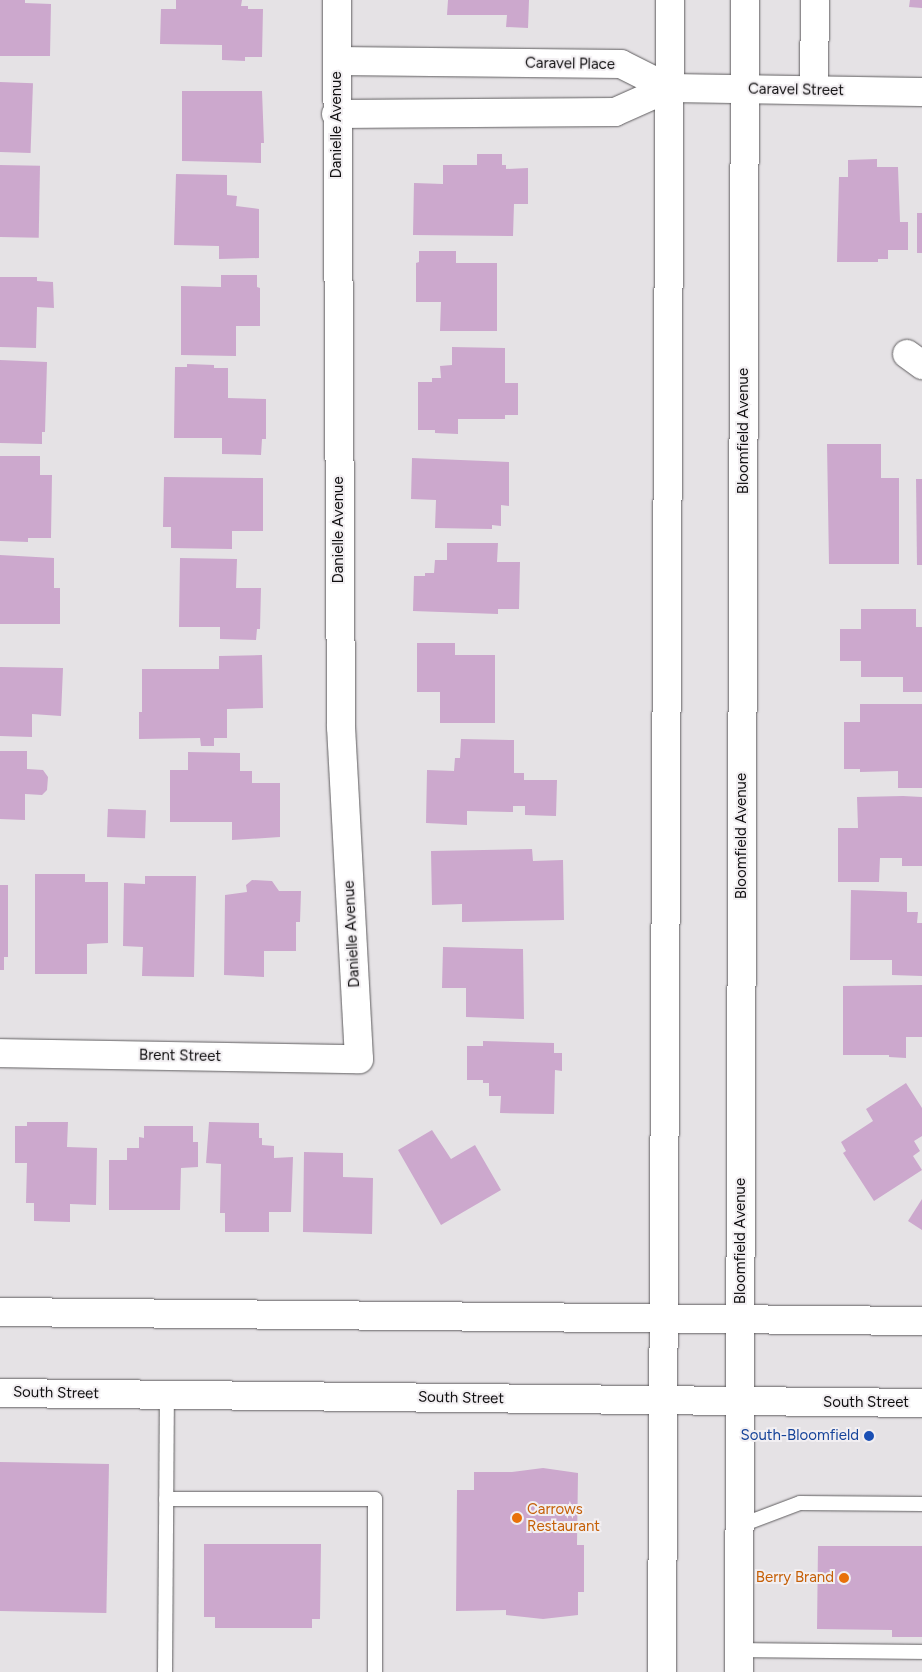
<!DOCTYPE html>
<html>
<head>
<meta charset="utf-8">
<style>
  body { margin:0 }
  #map { position:relative; width:922px; height:1672px; overflow:hidden; background:#e5e2e5; font-family:Figtree,sans-serif }
  div>[style] { position:absolute }
  .building>* { inset:0; background:#cca8cd; transform-origin:0 0 }
  .roads { filter:drop-shadow(0 0 1px #605e60) drop-shadow(0 0 1px #605e60) }
  .lane>* { height:14px; margin:-7px; padding:0 7px; transform-origin:7px; border-radius:7px; background:#fff }
  .street>* { height:28px; margin:-14px; padding:0 14px; transform-origin:14px; border-radius:14px; background:#fff }
  .secondary>* { height:28px; margin:-14px; padding:0 14px; transform-origin:14px; border-radius:14px; background:#fff }
  .primary>* { height:28px; margin:-14px; padding:0 14px; transform-origin:14px; border-radius:14px; background:#fff }
  .dots>* { width:14px; height:14px; translate:-50% -50%; box-sizing:border-box; border:2px solid #f2eff2; border-radius:50% }
  span { translate:-50% -50%; white-space:nowrap; text-align:center; line-height:1.15; -webkit-text-stroke:4px #f2eff2; paint-order:stroke }
  .street-label { font-size:15px; color:#100f10 }
  .transit-label { font-size:15px; color:#164399 }
  .right { translate:-100% -50%; text-align:right }
  .food-label { font-size:15px; color:#c56008 }
  .left { translate:0 -50%; text-align:left }
</style>
</head>
<body>
<div id="map">
  <div class="building">
    <i style="clip-path:polygon(0 0,25px 0,25px 3px,51px 4px,50px 56px,0 56px)"></i>
    <i style="clip-path:polygon(176px 0,242px 0,241px 6px,248px 6px,248px 9px,263px 9px,262px 57px,245px 57px,245px 61px,222px 60px,222px 45px,160px 44px,161px 9px,176px 9px)"></i>
    <i style="clip-path:polygon(448px 0,529px 0,528px 28px,506px 27px,507px 15px,447px 15px)"></i>
    <i style="clip-path:polygon(910px 0,922px 0,922px 8px,909px 7px)"></i>
    <i style="left:0;top:82px;width:33px;height:70px;rotate:2deg"></i>
    <i style="clip-path:polygon(182px 91px,262px 91px,264px 143px,261px 143px,261px 163px,182px 161px)"></i>
    <i style="clip-path:polygon(477px 154px,502px 154px,502px 165px,506px 165px,506px 169px,528px 168px,528px 204px,514px 204px,513px 236px,413px 235px,414px 183px,443px 184px,443px 165px,477px 165px)"></i>
    <i style="clip-path:polygon(877px 159px,877px 167px,898px 167px,900px 222px,908px 222px,908px 250px,888px 250px,888px 259px,878px 259px,878px 262px,837px 262px,839px 177px,848px 177px,848px 160px)"></i>
    <i style="left:0;top:165px;width:40px;height:72px;rotate:1deg"></i>
    <i style="clip-path:polygon(176px 174px,227px 175px,227px 195px,237px 196px,236px 206px,259px 209px,259px 258px,219px 259px,219px 246px,174px 245px)"></i>
    <i style="left:917px;top:213px;width:5px;height:40px"></i>
    <i style="clip-path:polygon(419px 251px,456px 251px,456px 263px,497px 263px,497px 331px,440px 331px,441px 302px,416px 302px,416px 263px,419px 262px)"></i>
    <i style="clip-path:polygon(221px 275px,257px 275px,257px 287px,260px 288px,260px 326px,236px 326px,236px 356px,181px 355px,181px 286px,221px 287px)"></i>
    <i style="clip-path:polygon(0 277px,37px 277px,37px 281px,53px 282px,54px 308px,37px 307px,36px 348px,0 347px)"></i>
    <i style="clip-path:polygon(452px 347px,505px 348px,505px 383px,518px 383px,518px 415px,505px 415px,505px 419px,458px 419px,458px 434px,435px 433px,435px 430px,418px 430px,418px 382px,432px 382px,432px 378px,441px 378px,440px 366px,452px 365px)"></i>
    <i style="clip-path:polygon(0 360px,47px 362px,45px 432px,42px 432px,42px 444px,0 443px)"></i>
    <i style="clip-path:polygon(187px 364px,214px 365px,214px 368px,228px 368px,228px 398px,266px 399px,266px 439px,262px 439px,261px 455px,222px 454px,222px 438px,174px 438px,175px 367px,187px 367px)"></i>
    <i style="clip-path:polygon(827px 444px,881px 444px,881px 478px,899px 478px,899px 564px,829px 564px)"></i>
    <i style="clip-path:polygon(0 456px,40px 456px,40px 475px,52px 475px,51px 538px,28px 538px,28px 542px,0 541px)"></i>
    <i style="clip-path:polygon(412px 458px,509px 462px,509px 506px,501px 505px,501px 526px,492px 525px,492px 529px,435px 528px,436px 500px,411px 499px)"></i>
    <i style="clip-path:polygon(164px 477px,263px 478px,263px 531px,232px 531px,232px 549px,171px 548px,171px 527px,163px 527px)"></i>
    <i style="clip-path:polygon(916px 479px,922px 479px,922px 565px,917px 565px)"></i>
    <i style="clip-path:polygon(447px 543px,498px 543px,497px 562px,520px 562px,519px 609px,498px 609px,498px 614px,413px 611px,414px 576px,425px 576px,425px 573px,434px 573px,435px 560px,447px 560px)"></i>
    <i style="clip-path:polygon(0 555px,54px 558px,54px 588px,60px 588px,60px 624px,0 624px)"></i>
    <i style="clip-path:polygon(180px 558px,237px 559px,236px 588px,261px 588px,260px 629px,257px 629px,256px 640px,220px 639px,220px 627px,179px 627px)"></i>
    <i style="clip-path:polygon(861px 609px,916px 609px,916px 627px,922px 627px,922px 692px,903px 692px,903px 677px,861px 677px,861px 661px,840px 661px,840px 629px,861px 629px)"></i>
    <i style="clip-path:polygon(417px 643px,455px 643px,455px 655px,495px 655px,495px 723px,440px 723px,440px 692px,417px 692px)"></i>
    <i style="clip-path:polygon(262px 655px,263px 708px,227px 709px,227px 738px,214px 738px,214px 746px,201px 746px,200px 738px,139px 739px,139px 712px,142px 712px,142px 669px,219px 669px,219px 656px)"></i>
    <i style="clip-path:polygon(0 667px,63px 668px,61px 716px,32px 714px,32px 737px,0 736px)"></i>
    <i style="clip-path:polygon(860px 704px,922px 704px,922px 788px,898px 788px,898px 771px,860px 772px,860px 769px,844px 769px,844px 722px,860px 722px)"></i>
    <i style="clip-path:polygon(461px 739px,514px 740px,514px 773px,524px 773px,524px 780px,557px 780px,556px 816px,525px 815px,525px 806px,513px 806px,513px 812px,467px 811px,467px 825px,426px 823px,427px 770px,454px 771px,455px 758px,460px 758px)"></i>
    <i style="clip-path:polygon(0 751px,27px 751px,27px 769px,43px 770px,48px 777px,47px 790px,42px 795px,25px 794px,25px 820px,0 819px)"></i>
    <i style="clip-path:polygon(188px 752px,240px 753px,240px 771px,252px 771px,252px 783px,280px 783px,280px 837px,232px 840px,232px 822px,170px 822px,170px 770px,188px 770px)"></i>
    <i style="clip-path:polygon(903px 796px,922px 797px,922px 866px,902px 866px,902px 858px,880px 858px,879px 882px,838px 882px,838px 828px,858px 828px,857px 797px)"></i>
    <i style="left:108px;top:809px;width:38px;height:28px;rotate:2deg"></i>
    <i style="clip-path:polygon(532px 849px,533px 861px,563px 860px,564px 920px,462px 922px,462px 904px,432px 905px,431px 851px)"></i>
    <i style="clip-path:polygon(35px 874px,85px 874px,85px 882px,108px 882px,108px 943px,87px 944px,87px 974px,35px 974px)"></i>
    <i style="clip-path:polygon(145px 876px,196px 876px,194px 977px,142px 976px,143px 947px,123px 946px,124px 883px,145px 884px)"></i>
    <i style="clip-path:polygon(252px 880px,272px 881px,279px 891px,301px 891px,300px 922px,296px 922px,296px 951px,264px 951px,264px 977px,224px 975px,225px 895px,247px 892px,246px 885px)"></i>
    <i style="clip-path:polygon(0 885px,8px 885px,8px 957px,4px 957px,4px 970px,0 970px)"></i>
    <i style="clip-path:polygon(851px 890px,907px 892px,907px 912px,918px 912px,917px 923px,922px 923px,922px 976px,892px 975px,892px 960px,850px 960px)"></i>
    <i style="clip-path:polygon(443px 947px,523px 949px,524px 1019px,466px 1017px,466px 988px,442px 988px)"></i>
    <i style="clip-path:polygon(922px 985px,922px 1037px,906px 1037px,906px 1058px,889px 1057px,889px 1055px,843px 1055px,843px 986px)"></i>
    <i style="clip-path:polygon(483px 1041px,554px 1043px,554px 1053px,562px 1053px,562px 1071px,555px 1070px,554px 1114px,500px 1113px,501px 1096px,489px 1096px,489px 1083px,483px 1083px,483px 1080px,467px 1080px,467px 1046px,483px 1046px)"></i>
    <i style="clip-path:polygon(906px 1083px,922px 1108px,922px 1136px,914px 1141px,920px 1151px,913px 1156px,922px 1170px,874px 1201px,843px 1153px,846px 1151px,841px 1142px,873px 1121px,866px 1109px)"></i>
    <i style="clip-path:polygon(27px 1122px,68px 1122px,67px 1147px,97px 1148px,96px 1205px,70px 1204px,70px 1222px,34px 1221px,34px 1203px,26px 1203px,27px 1163px,15px 1163px,15px 1126px,27px 1126px)"></i>
    <i style="clip-path:polygon(209px 1122px,259px 1123px,259px 1138px,262px 1138px,262px 1145px,274px 1146px,274px 1158px,293px 1157px,291px 1212px,269px 1212px,269px 1232px,225px 1232px,225px 1213px,220px 1213px,221px 1164px,206px 1163px)"></i>
    <i style="clip-path:polygon(144px 1126px,193px 1126px,193px 1142px,198px 1142px,198px 1167px,181px 1168px,180px 1210px,109px 1210px,109px 1160px,127px 1160px,127px 1148px,139px 1148px,139px 1137px,144px 1138px)"></i>
    <i style="clip-path:polygon(432px 1130px,451px 1159px,475px 1145px,501px 1190px,441px 1225px,398px 1150px)"></i>
    <i style="clip-path:polygon(304px 1152px,343px 1153px,343px 1177px,373px 1178px,372px 1234px,303px 1232px)"></i>
    <i style="clip-path:polygon(922px 1199px,922px 1230px,908px 1221px)"></i>
    <i style="left:0;top:1462px;width:109px;height:149px;rotate:1deg"></i>
    <i style="clip-path:polygon(543px 1468px,578px 1473px,577px 1545px,584px 1545px,584px 1592px,578px 1592px,578px 1615px,543px 1619px,506px 1615px,506px 1610px,456px 1611px,457px 1490px,474px 1490px,474px 1472px,512px 1472px)"></i>
    <i style="clip-path:polygon(204px 1544px,321px 1544px,320px 1619px,312px 1619px,312px 1628px,215px 1628px,215px 1617px,204px 1617px)"></i>
    <i style="clip-path:polygon(818px 1546px,922px 1546px,922px 1637px,892px 1637px,892px 1630px,817px 1629px)"></i>
  </div>
  <div class="roads">
    <div class="lane">
      <i style="left:166px;top:1499px;width:209px"></i>
      <i style="left:375px;top:1499px;width:173px;rotate:90deg"></i>
      <i style="left:739px;top:1526px;width:65px;rotate:-20.7deg"></i>
      <i style="left:800px;top:1503px;width:122px;rotate:0.5deg"></i>
      <i style="left:739px;top:1650px;width:183px;rotate:0.6deg"></i>
      <i style="left:165px;top:1672px;width:277px;rotate:-89.6deg"></i>
    </div>
    <div class="street">
      <i style="left:337px;top:61px;width:284px;rotate:0.6deg"></i>
      <i style="left:621px;top:64px;width:54px;rotate:26.6deg"></i>
      <i style="left:814px;top:90px;width:90px;rotate:-89.4deg"></i>
      <i style="left:336px;top:114px;width:279px;rotate:-0.4deg"></i>
      <i style="left:615px;top:112px;width:59px;rotate:-24deg"></i>
      <i style="left:669px;top:88px;width:253px;rotate:0.9deg"></i>
      <i style="left:907px;top:354px;width:19px;rotate:36deg"></i>
      <i style="left:0;top:1053px;width:359px;rotate:1deg"></i>
      <i style="left:359px;top:1059px;width:332px;rotate:-93.1deg"></i>
      <i style="left:341px;top:727px;width:727px;rotate:-90.32deg"></i>
    </div>
    <div class="secondary">
      <i style="left:662px;top:1672px;width:1672px;rotate:-89.73deg"></i>
      <i style="left:739px;top:1672px;width:1672px;rotate:-89.79deg"></i>
    </div>
    <div class="primary">
      <i style="left:0;top:1312px;width:922px;rotate:0.56deg"></i>
      <i style="left:0;top:1393px;width:922px;rotate:0.62deg"></i>
    </div>
  </div>
  <div class="dots">
    <i style="left:869px;top:1436px;background:#1a4fb4"></i>
    <i style="left:517px;top:1518px;background:#e8710a"></i>
    <i style="left:844px;top:1578px;background:#e8710a"></i>
  </div>
  <div class="street-label">
    <span style="left:570px;top:64px;rotate:1deg">Caravel Place</span>
    <span style="left:796px;top:90px;rotate:1deg">Caravel Street</span>
    <span style="left:337px;top:125px;rotate:-90deg">Danielle Avenue</span>
    <span style="left:744px;top:431px;rotate:-90deg">Bloomfield Avenue</span>
    <span style="left:339px;top:530px;rotate:-90deg">Danielle Avenue</span>
    <span style="left:742px;top:836px;rotate:-90deg">Bloomfield Avenue</span>
    <span style="left:352px;top:934px;rotate:-93deg">Danielle Avenue</span>
    <span style="left:180px;top:1056px;rotate:1deg">Brent Street</span>
    <span style="left:741px;top:1241px;rotate:-90deg">Bloomfield Avenue</span>
    <span style="left:56px;top:1393px;rotate:1deg">South Street</span>
    <span style="left:461px;top:1398px;rotate:1deg">South Street</span>
    <span style="left:866px;top:1403px">South Street</span>
  </div>
  <div class="transit-label">
    <span class="right" style="left:859px;top:1436px">South-Bloomfield</span>
  </div>
  <div class="food-label">
    <span class="left" style="left:527px;top:1518px">Carrows<br>Restaurant</span>
    <span class="right" style="left:834px;top:1578px">Berry Brand</span>
  </div>
</div>
</body>
</html>
